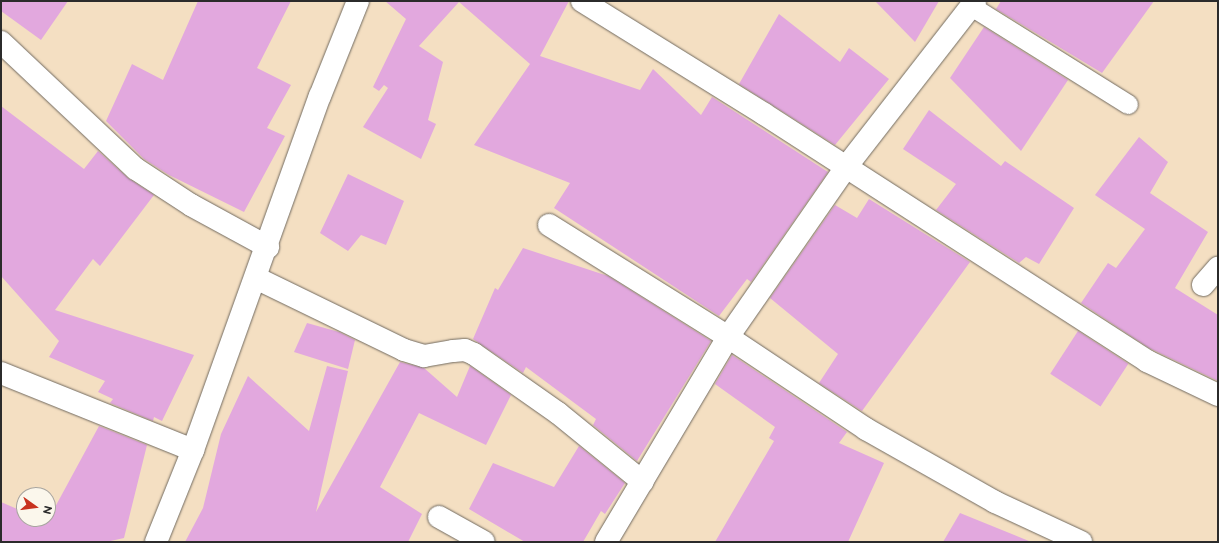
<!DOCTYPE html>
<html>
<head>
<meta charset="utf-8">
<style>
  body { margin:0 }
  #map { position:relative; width:1219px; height:543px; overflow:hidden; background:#f4dfc2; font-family:"Balsamiq Sans",sans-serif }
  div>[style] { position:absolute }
  .building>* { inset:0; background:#e2a8de; transform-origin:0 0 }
  .roads { filter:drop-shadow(0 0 1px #716a60) drop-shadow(0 0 1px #716a60) }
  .lane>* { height:19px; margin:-9.5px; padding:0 9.5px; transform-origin:9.5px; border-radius:9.5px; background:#fff }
  .street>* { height:22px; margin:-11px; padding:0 11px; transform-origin:11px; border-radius:11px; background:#fff }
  span { translate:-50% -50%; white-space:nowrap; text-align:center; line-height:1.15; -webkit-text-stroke:4px #fbf7ec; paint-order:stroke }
  .frame { position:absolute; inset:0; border:2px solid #2b2b2b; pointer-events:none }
  .north { position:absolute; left:16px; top:487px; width:40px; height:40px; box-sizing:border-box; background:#fbf7ec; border:1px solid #a8a59f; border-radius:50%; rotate:104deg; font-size:11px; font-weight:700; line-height:16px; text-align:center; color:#2b2b2b }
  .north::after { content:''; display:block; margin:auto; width:14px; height:18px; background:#c8321e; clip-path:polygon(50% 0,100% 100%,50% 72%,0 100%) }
</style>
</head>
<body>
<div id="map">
  <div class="building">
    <i style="clip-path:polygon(1px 1px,68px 1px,41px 40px,1px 11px)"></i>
    <i style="clip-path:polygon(198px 1px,291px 1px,257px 68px,291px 85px,267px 128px,285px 136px,244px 212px,169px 175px,144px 159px,106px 121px,132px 64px,163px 80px)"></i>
    <i style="clip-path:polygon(385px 1px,569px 1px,540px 56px,640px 90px,653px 69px,701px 115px,712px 97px,828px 172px,751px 282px,747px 279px,719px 316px,554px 208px,570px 183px,474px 145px,530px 64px,459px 2px,419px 46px,443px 62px,428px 120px,436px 124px,421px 159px,363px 127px,388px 88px,384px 85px,379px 91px,373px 87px,406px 19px)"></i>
    <i style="clip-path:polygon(875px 1px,939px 1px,915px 42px)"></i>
    <i style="clip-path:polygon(1001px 1px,1154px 1px,1102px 73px,996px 9px)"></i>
    <i style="clip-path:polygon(779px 14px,840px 62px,849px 48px,889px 79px,835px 145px,739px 84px)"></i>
    <i style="clip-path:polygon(984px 27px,1068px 80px,1021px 151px,950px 78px)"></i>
    <i style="clip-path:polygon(1px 106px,84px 169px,98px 151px,128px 178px,154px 195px,100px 266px,93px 259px,55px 310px,194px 355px,162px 421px,154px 417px,153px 421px,110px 403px,113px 399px,98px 392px,105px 381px,49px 357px,59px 341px,1px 276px)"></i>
    <i style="clip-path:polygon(929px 110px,1001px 166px,1005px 161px,1074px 208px,1039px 264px,1026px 257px,1019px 263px,936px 210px,956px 184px,903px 149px)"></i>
    <i style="clip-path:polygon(1139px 137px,1168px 162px,1150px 193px,1208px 232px,1175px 288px,1218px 315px,1218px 381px,1149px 348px,1081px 303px,1108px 263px,1116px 268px,1145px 229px,1095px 195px)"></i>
    <i style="clip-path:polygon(348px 174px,404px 201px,386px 245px,361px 235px,348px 251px,320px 233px)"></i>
    <i style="clip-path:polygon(869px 199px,970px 262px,862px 411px,819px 383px,838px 354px,770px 298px,835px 205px,857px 218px)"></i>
    <i style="clip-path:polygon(523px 248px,608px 276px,711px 341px,637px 461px,593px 425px,596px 419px,526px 367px,523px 373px,473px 339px,495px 288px,498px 290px)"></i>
    <i style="clip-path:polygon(307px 323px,339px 332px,355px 340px,348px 369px,294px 352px)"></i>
    <i style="left:1078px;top:331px;width:60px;height:51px;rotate:33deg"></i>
    <i style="clip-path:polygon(732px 355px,847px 432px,839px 443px,884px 463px,848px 542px,715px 542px,774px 441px,769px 438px,775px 427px,715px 384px)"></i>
    <i style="clip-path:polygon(400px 362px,424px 368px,457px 397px,470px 366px,511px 395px,486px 445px,419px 413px,380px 487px,422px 514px,408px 542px,185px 542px,203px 508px,221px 434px,248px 376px,309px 431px,327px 366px,348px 371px,316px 512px)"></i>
    <i style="clip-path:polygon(99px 426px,147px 445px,124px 538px,106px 542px,1px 542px,1px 502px,24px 512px,24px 519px,48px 519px,50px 508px,54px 509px)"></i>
    <i style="clip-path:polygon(579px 446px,625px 483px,605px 514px,601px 511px,583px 542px,525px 542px,469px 509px,493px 463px,554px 487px)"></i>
    <i style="clip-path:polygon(960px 513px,1029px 541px,1029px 542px,943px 542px)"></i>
  </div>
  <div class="roads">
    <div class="lane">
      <i style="left:971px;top:6px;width:185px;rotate:32deg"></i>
    </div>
    <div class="street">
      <i style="left:582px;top:1px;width:214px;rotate:31.8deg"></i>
      <i style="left:764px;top:114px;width:456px;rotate:32.8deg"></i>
      <i style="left:1147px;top:361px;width:79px;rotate:25.6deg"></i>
      <i style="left:1px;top:42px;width:185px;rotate:43.3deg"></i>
      <i style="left:136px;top:169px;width:66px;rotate:33.2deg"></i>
      <i style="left:191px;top:205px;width:88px;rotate:28.6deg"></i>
      <i style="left:549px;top:225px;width:211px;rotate:32deg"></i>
      <i style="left:728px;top:337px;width:166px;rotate:33.7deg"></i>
      <i style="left:866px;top:429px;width:148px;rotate:29.5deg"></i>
      <i style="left:995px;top:502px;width:95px;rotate:24.9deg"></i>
      <i style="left:256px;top:278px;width:165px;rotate:25.9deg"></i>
      <i style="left:404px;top:350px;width:21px;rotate:17deg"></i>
      <i style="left:424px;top:356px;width:29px;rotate:-10deg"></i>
      <i style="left:453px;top:351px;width:12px;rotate:-5deg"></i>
      <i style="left:465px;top:350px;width:10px;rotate:24deg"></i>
      <i style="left:474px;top:354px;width:103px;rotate:35.1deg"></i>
      <i style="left:558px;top:413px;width:109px;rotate:39.1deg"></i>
      <i style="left:1203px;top:285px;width:23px;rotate:-49deg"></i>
      <i style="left:1px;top:373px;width:207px;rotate:21.9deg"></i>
      <i style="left:439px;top:517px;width:51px;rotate:29.1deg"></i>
      <i style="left:156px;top:542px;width:99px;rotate:-68.1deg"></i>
      <i style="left:193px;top:450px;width:376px;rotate:-70.3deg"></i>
      <i style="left:320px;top:96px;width:102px;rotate:-68.2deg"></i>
      <i style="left:606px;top:542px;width:239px;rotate:-59.2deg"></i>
      <i style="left:728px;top:337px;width:207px;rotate:-55.2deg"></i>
      <i style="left:846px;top:167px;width:210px;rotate:-52.1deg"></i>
    </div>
  </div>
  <div class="frame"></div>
  <div class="north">N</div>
</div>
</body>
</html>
